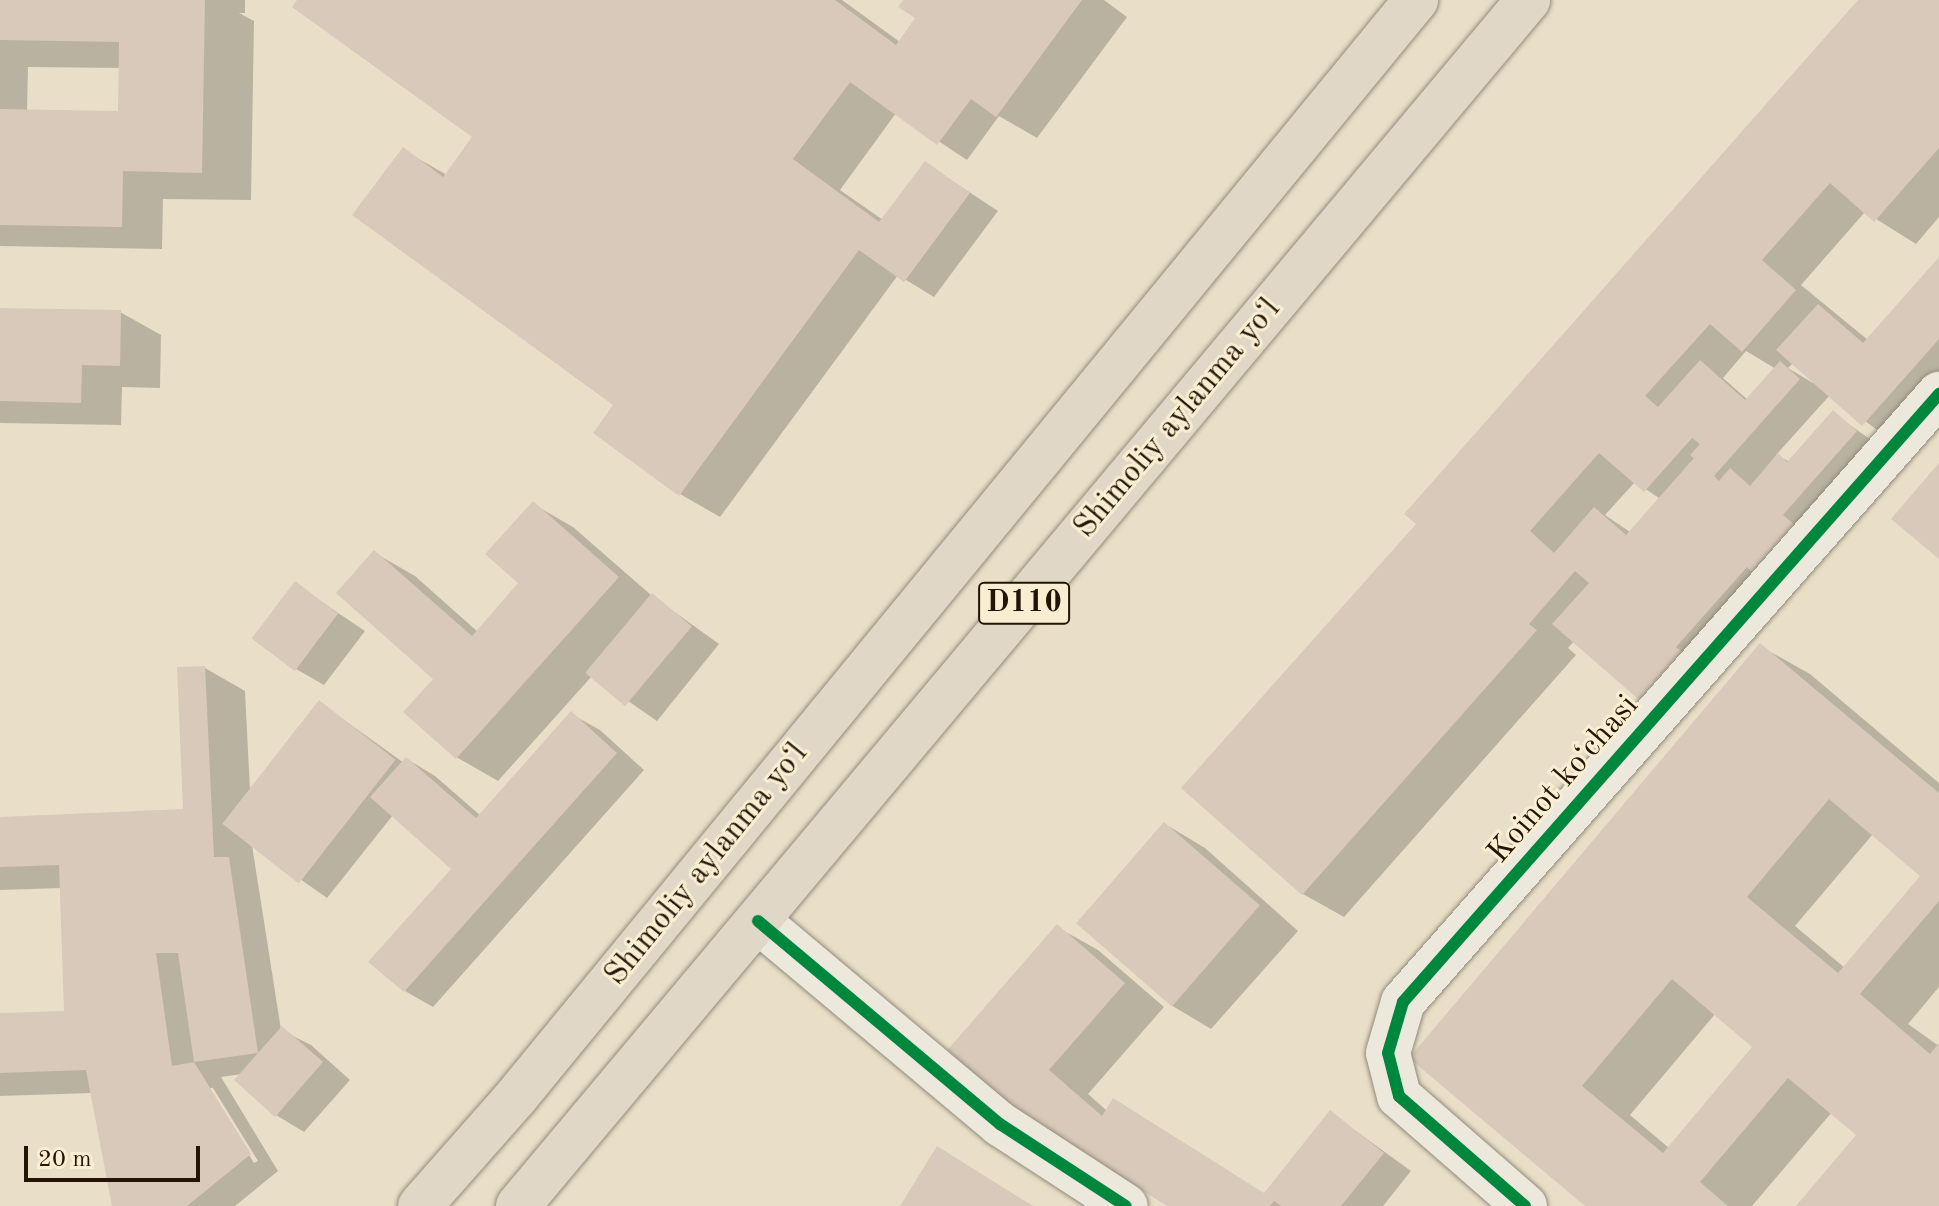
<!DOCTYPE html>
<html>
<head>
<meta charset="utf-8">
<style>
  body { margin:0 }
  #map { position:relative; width:1939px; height:1206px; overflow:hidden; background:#e9dfc8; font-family:"Old Standard TT",serif }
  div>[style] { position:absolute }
  .shadow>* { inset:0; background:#0003 }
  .building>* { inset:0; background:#d8c9ba; transform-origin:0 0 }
  .roads { filter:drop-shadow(0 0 2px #938b7c) drop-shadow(0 0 2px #938b7c) }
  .street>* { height:44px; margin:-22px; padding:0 22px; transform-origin:22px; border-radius:22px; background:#ece8dc }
  .primary>* { height:44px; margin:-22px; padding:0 22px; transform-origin:22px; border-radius:22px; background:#e0d7c6 }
  .cycleway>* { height:12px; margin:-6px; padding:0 6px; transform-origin:6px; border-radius:6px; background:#00873e }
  span { translate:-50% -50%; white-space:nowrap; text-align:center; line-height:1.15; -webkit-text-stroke:6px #faeed2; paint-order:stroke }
  .shield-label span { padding:2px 6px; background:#faeed2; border:2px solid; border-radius:6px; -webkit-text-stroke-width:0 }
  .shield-label { font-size:30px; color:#231405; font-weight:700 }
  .street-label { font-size:32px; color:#231405 }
  .scale { position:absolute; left:24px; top:1146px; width:176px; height:36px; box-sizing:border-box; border:4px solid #231405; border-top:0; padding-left:10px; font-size:24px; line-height:28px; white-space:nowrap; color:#231405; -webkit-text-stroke:6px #faeed2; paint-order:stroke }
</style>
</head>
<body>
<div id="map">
  <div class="shadow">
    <i style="clip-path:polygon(evenodd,0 0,245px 0,245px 13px,239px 13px,254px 21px,251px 200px,163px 199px,162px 249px,0 246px,0 0,28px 67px,121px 68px,120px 113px,27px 112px,28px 67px)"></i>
    <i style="clip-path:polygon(299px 0,842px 0,900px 42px,918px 18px,906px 0,1104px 0,1127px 17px,1037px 138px,999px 116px,967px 160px,896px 113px,840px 190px,883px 220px,925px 163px,998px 211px,934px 297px,898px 275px,720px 517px,680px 494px,616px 404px,403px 150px,447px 175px,482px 142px)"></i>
    <i style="clip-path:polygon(evenodd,1861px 0,1939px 0,1939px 217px,1916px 244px,1865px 212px,1801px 285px,1868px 340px,1939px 260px,1939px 388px,1892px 441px,1830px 395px,1776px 455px,1790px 462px,1833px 413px,1884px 449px,1704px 665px,1574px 641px,1568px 648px,1576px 655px,1344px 917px,1303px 894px,1184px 788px,1418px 524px,1861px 0,1746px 351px,1776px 369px,1748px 400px,1723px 378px,1746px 351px,1861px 0,1793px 363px,1814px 381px,1813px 383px,1788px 368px,1793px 363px,1861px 0,1635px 482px,1659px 498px,1630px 532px,1605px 515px,1635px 482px)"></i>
    <i style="clip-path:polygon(0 310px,120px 312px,161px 335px,160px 388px,122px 387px,121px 425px,0 423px)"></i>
    <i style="clip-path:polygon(533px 504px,573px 527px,651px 595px,719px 644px,657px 721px,592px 676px,498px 781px,458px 758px,406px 712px,436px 679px,375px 553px,415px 576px,478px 632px,521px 583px)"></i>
    <i style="clip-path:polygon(295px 584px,365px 631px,324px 685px,296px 669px)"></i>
    <i style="clip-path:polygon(evenodd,1760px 646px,1810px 674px,1939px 783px,1939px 987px,1908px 1024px,1939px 1046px,1939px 1206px,1799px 1206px,1859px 1135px,1832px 1112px,1752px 1206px,1589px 1206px,1411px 1057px,1760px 646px,1873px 834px,1923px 876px,1845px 968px,1795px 926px,1873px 834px,1760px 646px,1716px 1013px,1755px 1046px,1669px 1148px,1630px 1115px,1716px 1013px)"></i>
    <i style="clip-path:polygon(evenodd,205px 668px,245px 691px,250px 790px,319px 702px,404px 763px,407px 759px,435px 776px,481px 816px,571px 714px,600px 730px,644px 770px,433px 1007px,405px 991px,454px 868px,393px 815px,327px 898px,252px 845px,281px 1030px,311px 1045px,350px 1080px,304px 1132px,276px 1115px,242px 1074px,221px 1077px,278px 1171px,235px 1206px,114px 1206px,92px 1093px,0 1096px,0 1015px,66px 1012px,62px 888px,0 890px,0 819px,185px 811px,205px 668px,208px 1088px,213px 1088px,258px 1161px,254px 1163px,208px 1088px)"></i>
    <i style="clip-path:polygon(1165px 824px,1205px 848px,1298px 931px,1211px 1029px,1171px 1005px,1078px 922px)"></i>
    <i style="clip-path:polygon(1057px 927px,1098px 950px,1164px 1007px,1088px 1094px,1106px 1110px,1265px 1194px,1331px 1113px,1411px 1171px,1383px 1206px,1171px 1206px,947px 1054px)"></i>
  </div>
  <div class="building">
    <i style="clip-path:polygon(0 0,205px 0,202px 173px,123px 171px,122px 227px,0 225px,0 109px,118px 111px,119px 42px,0 40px)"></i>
    <i style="clip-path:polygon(297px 0,835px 0,896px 45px,915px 18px,898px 7px,903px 0,1082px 0,996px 117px,971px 99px,937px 145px,850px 82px,793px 159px,879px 222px,925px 161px,970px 193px,904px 282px,859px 250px,679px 496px,593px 433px,613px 405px,352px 215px,403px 147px,443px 177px,472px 137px,292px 7px)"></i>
    <i style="clip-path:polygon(evenodd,1858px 0,1939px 0,1939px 148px,1874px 222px,1830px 183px,1762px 260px,1796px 290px,1742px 352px,1710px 324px,1645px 396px,1658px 407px,1700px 360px,1745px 400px,1780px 361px,1800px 379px,1714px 476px,1719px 481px,1730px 468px,1750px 486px,1778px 453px,1787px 462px,1833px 410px,1857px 431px,1783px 515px,1797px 527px,1755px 575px,1747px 567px,1676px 647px,1689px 657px,1645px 705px,1552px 624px,1589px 583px,1575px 571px,1529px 624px,1537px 630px,1302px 895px,1181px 788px,1416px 524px,1404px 514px,1858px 0,1692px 438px,1700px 444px,1690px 455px,1694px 458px,1626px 535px,1594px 507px,1554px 553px,1530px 531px,1599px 453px,1644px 492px,1692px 438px)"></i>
    <i style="clip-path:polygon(1939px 257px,1939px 339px,1862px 426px,1776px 350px,1818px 304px,1863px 343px)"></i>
    <i style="clip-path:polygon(0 308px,121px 310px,120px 366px,82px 365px,81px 403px,0 401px)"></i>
    <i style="clip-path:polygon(1939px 463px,1939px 559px,1891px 519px)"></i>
    <i style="clip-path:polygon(533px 501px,619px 577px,456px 759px,403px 712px,433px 679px,336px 593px,374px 550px,472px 636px,518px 583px,485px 554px)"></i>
    <i style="left:295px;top:581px;width:54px;height:72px;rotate:37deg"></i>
    <i style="left:652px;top:593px;width:52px;height:104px;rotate:40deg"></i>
    <i style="clip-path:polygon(evenodd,1760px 643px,1939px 793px,1939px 901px,1860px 994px,1930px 1054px,1939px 1043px,1939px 1206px,1796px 1206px,1856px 1135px,1788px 1078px,1700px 1182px,1728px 1206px,1585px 1206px,1409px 1058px,1760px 643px,1829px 799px,1920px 876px,1838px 973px,1747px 897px,1829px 799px,1760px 643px,1672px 979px,1752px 1047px,1663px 1153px,1582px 1086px,1672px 979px)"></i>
    <i style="clip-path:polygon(205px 666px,214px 857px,229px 857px,258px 1053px,282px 1026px,323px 1062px,275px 1117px,234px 1080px,258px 1053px,194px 1062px,178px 953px,156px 953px,172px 1066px,194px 1062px,251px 1154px,187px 1206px,112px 1206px,86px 1070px,0 1073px,0 1013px,64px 1011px,59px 865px,0 867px,0 817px,183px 809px,177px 667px)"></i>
    <i style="left:319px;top:700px;width:97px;height:157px;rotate:38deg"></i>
    <i style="clip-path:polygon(571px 711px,617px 753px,404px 992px,368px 962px,451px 869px,370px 797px,406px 757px,476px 818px)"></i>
    <i style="left:1164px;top:822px;width:127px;height:134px;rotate:41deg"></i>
    <i style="clip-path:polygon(1057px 924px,1125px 983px,1049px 1070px,1102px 1116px,1113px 1098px,1264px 1193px,1330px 1110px,1384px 1153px,1341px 1206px,1281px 1206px,1274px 1201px,1270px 1206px,1167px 1206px,1075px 1148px,1066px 1158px,944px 1054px)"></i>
    <i style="clip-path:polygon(937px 1146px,1033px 1206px,900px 1206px)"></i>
  </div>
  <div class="roads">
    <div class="street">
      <i style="left:758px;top:921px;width:316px;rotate:40deg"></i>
      <i style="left:1000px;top:1124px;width:150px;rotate:33.1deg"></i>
      <i style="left:1525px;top:1206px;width:167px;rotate:-138.9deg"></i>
      <i style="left:1399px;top:1096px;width:44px;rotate:-104.3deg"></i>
      <i style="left:1388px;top:1053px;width:53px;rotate:-73.6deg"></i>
      <i style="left:1403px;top:1002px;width:811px;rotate:-48.6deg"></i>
    </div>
    <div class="primary">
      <i style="left:420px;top:1206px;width:145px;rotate:-48.6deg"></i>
      <i style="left:516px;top:1097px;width:1419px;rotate:-50.63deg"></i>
      <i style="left:518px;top:1206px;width:1573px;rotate:-50.05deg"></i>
    </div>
  </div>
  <div class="cycleway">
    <i style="left:758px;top:921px;width:316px;rotate:40deg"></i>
    <i style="left:1000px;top:1124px;width:150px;rotate:33.1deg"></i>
    <i style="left:1525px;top:1206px;width:167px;rotate:-138.9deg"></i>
    <i style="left:1399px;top:1096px;width:44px;rotate:-104.3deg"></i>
    <i style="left:1388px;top:1053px;width:53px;rotate:-73.6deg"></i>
    <i style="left:1403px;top:1002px;width:811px;rotate:-48.6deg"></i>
  </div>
  <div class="shield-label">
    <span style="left:1024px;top:603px">D110</span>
  </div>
  <div class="street-label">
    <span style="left:1178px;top:419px;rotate:-50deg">Shimoliy aylanma yoʻl</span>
    <span style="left:1564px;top:780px;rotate:-49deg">Koinot koʻchasi</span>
    <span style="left:707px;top:865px;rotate:-51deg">Shimoliy aylanma yoʻl</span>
  </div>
  <div class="scale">20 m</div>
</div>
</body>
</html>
